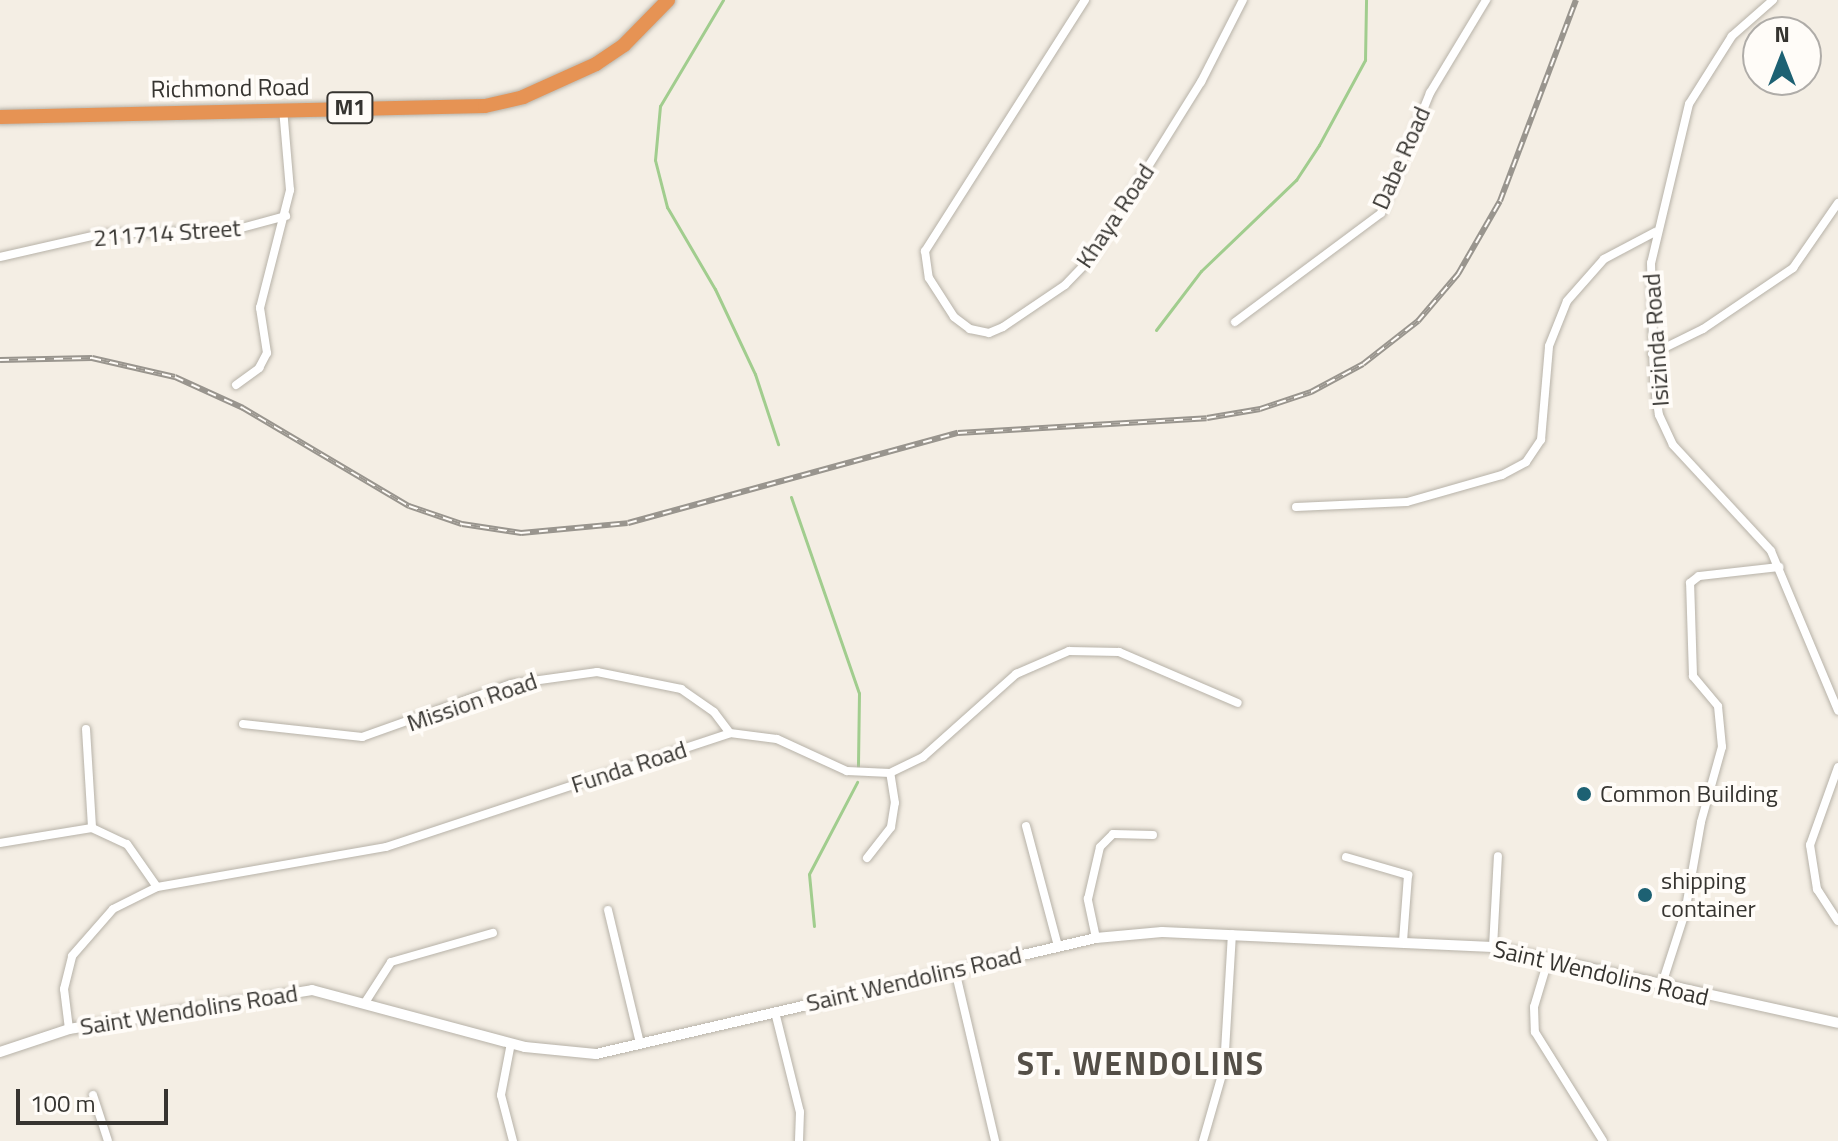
<!DOCTYPE html>
<html>
<head>
<meta charset="utf-8">
<style>
  body { margin:0 }
  #map { position:relative; width:1838px; height:1141px; overflow:hidden; background:#f4eee4; font-family:"Titillium Web",sans-serif }
  div>[style] { position:absolute }
  .stream>* { height:3px; margin:-1.5px; padding:0 1.5px; transform-origin:1.5px; border-radius:1.5px; background:#a1cd8e }
  .roads { filter:drop-shadow(0 0 2px #b7b2a8) drop-shadow(0 0 2px #b7b2a8) }
  .minor>* { height:8px; margin:-4px; padding:0 4px; transform-origin:4px; border-radius:4px; background:#fff }
  .tertiary>* { height:10px; margin:-5px; padding:0 5px; transform-origin:5px; border-radius:5px; background:#fff }
  .trunk>* { height:14px; margin:-7px; padding:0 7px; transform-origin:7px; border-radius:7px; background:#e69354 }
  .rail>* { height:6px; margin-top:-3px; transform-origin:0; background:repeating-linear-gradient(90deg,#fffcf8 0 9px,#99958e 0 18px); box-sizing:border-box; border-block:2px solid #99958e }
  .dots>* { width:22px; height:22px; translate:-50% -50%; box-sizing:border-box; border:4px solid #fffcf8; border-radius:50% }
  span { translate:-50% -50%; white-space:nowrap; text-align:center; line-height:1.15; -webkit-text-stroke:8px #fffcf8; paint-order:stroke }
  .shield-label span { padding:2px 6px; background:#fffcf8; border:2px solid; border-radius:6px; -webkit-text-stroke-width:0 }
  .shield-label { font-size:22px; color:#363430; font-weight:700 }
  .street-label { font-size:24px; color:#363430 }
  .poi-label { font-size:24px; color:#363430 }
  .left { translate:0 -50%; text-align:left }
  .district-label { font-size:32px; color:#544f47; font-weight:700; letter-spacing:2px }
  .north { position:absolute; left:1742px; top:16px; width:80px; height:80px; box-sizing:border-box; background:#fffcf8; border:2px solid #afaca8; border-radius:50%; rotate:0deg; font-size:22px; font-weight:700; line-height:32px; text-align:center; color:#363430 }
  .north::after { content:''; display:block; margin:auto; width:28px; height:36px; background:#1d6173; clip-path:polygon(50% 0,100% 100%,50% 72%,0 100%) }
  .scale { position:absolute; left:16px; top:1089px; width:152px; height:36px; box-sizing:border-box; border:4px solid #363430; border-top:0; padding-left:10px; font-size:24px; line-height:28px; white-space:nowrap; color:#363430; -webkit-text-stroke:6px #fffcf8; paint-order:stroke }
</style>
</head>
<body>
<div id="map">
  <div class="stream">
    <i style="left:723px;top:0;width:123px;rotate:120.7deg"></i>
    <i style="left:660px;top:106px;width:54px;rotate:95.3deg"></i>
    <i style="left:655px;top:160px;width:49px;rotate:75.7deg"></i>
    <i style="left:667px;top:207px;width:95px;rotate:59.7deg"></i>
    <i style="left:715px;top:289px;width:94px;rotate:64.8deg"></i>
    <i style="left:755px;top:374px;width:74px;rotate:71.8deg"></i>
    <i style="left:1156px;top:330px;width:74px;rotate:-52.7deg"></i>
    <i style="left:1201px;top:271px;width:132px;rotate:-43.8deg"></i>
    <i style="left:1296px;top:180px;width:42px;rotate:-56.7deg"></i>
    <i style="left:1319px;top:145px;width:97px;rotate:-61.6deg"></i>
    <i style="left:1365px;top:60px;width:60px;rotate:-89deg"></i>
    <i style="left:791px;top:497px;width:207px;rotate:70.9deg"></i>
    <i style="left:859px;top:693px;width:74px;rotate:90.8deg"></i>
    <i style="left:814px;top:926px;width:52px;rotate:-95.5deg"></i>
    <i style="left:809px;top:874px;width:104px;rotate:-62.4deg"></i>
  </div>
  <div class="roads">
    <div class="minor">
      <i style="left:1085px;top:0;width:298px;rotate:122.5deg"></i>
      <i style="left:925px;top:251px;width:27px;rotate:82deg"></i>
      <i style="left:929px;top:278px;width:46px;rotate:57.3deg"></i>
      <i style="left:954px;top:317px;width:20px;rotate:37deg"></i>
      <i style="left:970px;top:329px;width:19px;rotate:12deg"></i>
      <i style="left:989px;top:333px;width:15px;rotate:-23deg"></i>
      <i style="left:1003px;top:327px;width:75px;rotate:-34.1deg"></i>
      <i style="left:1065px;top:285px;width:37px;rotate:-46deg"></i>
      <i style="left:1091px;top:258px;width:208px;rotate:-58deg"></i>
      <i style="left:1201px;top:82px;width:92px;rotate:-62.9deg"></i>
      <i style="left:1773px;top:0;width:55px;rotate:138.7deg"></i>
      <i style="left:1732px;top:36px;width:80px;rotate:122.3deg"></i>
      <i style="left:1689px;top:104px;width:163px;rotate:103.4deg"></i>
      <i style="left:1651px;top:263px;width:117px;rotate:88.5deg"></i>
      <i style="left:1654px;top:380px;width:35px;rotate:82deg"></i>
      <i style="left:1659px;top:415px;width:33px;rotate:65deg"></i>
      <i style="left:1673px;top:445px;width:144px;rotate:47.2deg"></i>
      <i style="left:1771px;top:551px;width:173px;rotate:67.2deg"></i>
      <i style="left:0;top:257px;width:104px;rotate:-12.8deg"></i>
      <i style="left:101px;top:234px;width:133px;rotate:-1.7deg"></i>
      <i style="left:234px;top:230px;width:54px;rotate:-15.1deg"></i>
      <i style="left:1235px;top:322px;width:182px;rotate:-36.7deg"></i>
      <i style="left:1381px;top:213px;width:130px;rotate:-67.8deg"></i>
      <i style="left:1430px;top:93px;width:109px;rotate:-58.9deg"></i>
      <i style="left:1652px;top:354px;width:57px;rotate:-26.1deg"></i>
      <i style="left:1703px;top:329px;width:109px;rotate:-34.1deg"></i>
      <i style="left:1793px;top:268px;width:79px;rotate:-55.3deg"></i>
      <i style="left:236px;top:385px;width:29px;rotate:-36deg"></i>
      <i style="left:259px;top:368px;width:17px;rotate:-62deg"></i>
      <i style="left:267px;top:353px;width:46px;rotate:-98.8deg"></i>
      <i style="left:260px;top:308px;width:122px;rotate:-75.7deg"></i>
      <i style="left:290px;top:190px;width:81px;rotate:-94.9deg"></i>
      <i style="left:1296px;top:507px;width:111px;rotate:-2.6deg"></i>
      <i style="left:1407px;top:502px;width:99px;rotate:-15.9deg"></i>
      <i style="left:1502px;top:475px;width:27px;rotate:-28deg"></i>
      <i style="left:1526px;top:462px;width:27px;rotate:-56deg"></i>
      <i style="left:1541px;top:440px;width:94px;rotate:-85.1deg"></i>
      <i style="left:1549px;top:346px;width:48px;rotate:-68.2deg"></i>
      <i style="left:1567px;top:301px;width:56px;rotate:-48.6deg"></i>
      <i style="left:1604px;top:259px;width:58px;rotate:-27.9deg"></i>
      <i style="left:243px;top:724px;width:120px;rotate:6.2deg"></i>
      <i style="left:362px;top:737px;width:158px;rotate:-19.6deg"></i>
      <i style="left:511px;top:684px;width:87px;rotate:-7.9deg"></i>
      <i style="left:597px;top:672px;width:86px;rotate:11.4deg"></i>
      <i style="left:681px;top:689px;width:40px;rotate:34.9deg"></i>
      <i style="left:714px;top:712px;width:26px;rotate:53deg"></i>
      <i style="left:86px;top:729px;width:99px;rotate:86.5deg"></i>
      <i style="left:1838px;top:767px;width:83px;rotate:109.7deg"></i>
      <i style="left:1810px;top:845px;width:45px;rotate:81deg"></i>
      <i style="left:1817px;top:889px;width:38px;rotate:57deg"></i>
      <i style="left:1026px;top:826px;width:124px;rotate:75.1deg"></i>
      <i style="left:0;top:843px;width:93px;rotate:-9.3deg"></i>
      <i style="left:92px;top:828px;width:38px;rotate:25deg"></i>
      <i style="left:127px;top:844px;width:52px;rotate:55.1deg"></i>
      <i style="left:1346px;top:857px;width:65px;rotate:16.2deg"></i>
      <i style="left:1408px;top:875px;width:66px;rotate:94.3deg"></i>
      <i style="left:867px;top:858px;width:39px;rotate:-52deg"></i>
      <i style="left:891px;top:827px;width:24px;rotate:-81deg"></i>
      <i style="left:895px;top:803px;width:30px;rotate:-99deg"></i>
      <i style="left:608px;top:910px;width:137px;rotate:76.5deg"></i>
      <i style="left:1096px;top:938px;width:40px;rotate:-102deg"></i>
      <i style="left:1088px;top:899px;width:53px;rotate:-77deg"></i>
      <i style="left:1100px;top:847px;width:18px;rotate:-45deg"></i>
      <i style="left:1113px;top:834px;width:40px;rotate:1.4deg"></i>
      <i style="left:1493px;top:947px;width:91px;rotate:-86.9deg"></i>
      <i style="left:1549px;top:957px;width:52px;rotate:106.7deg"></i>
      <i style="left:1534px;top:1007px;width:25px;rotate:88deg"></i>
      <i style="left:1535px;top:1032px;width:128px;rotate:58deg"></i>
      <i style="left:955px;top:970px;width:176px;rotate:76.8deg"></i>
      <i style="left:1662px;top:984px;width:75px;rotate:-72.1deg"></i>
      <i style="left:1685px;top:913px;width:92px;rotate:-80deg"></i>
      <i style="left:1701px;top:822px;width:78px;rotate:-74.4deg"></i>
      <i style="left:1722px;top:747px;width:41px;rotate:-95.6deg"></i>
      <i style="left:1718px;top:706px;width:39px;rotate:-130deg"></i>
      <i style="left:1693px;top:676px;width:93px;rotate:-91.8deg"></i>
      <i style="left:1690px;top:583px;width:11px;rotate:-38deg"></i>
      <i style="left:1699px;top:576px;width:81px;rotate:-6.4deg"></i>
      <i style="left:366px;top:1001px;width:46px;rotate:-57.3deg"></i>
      <i style="left:391px;top:962px;width:106px;rotate:-15.9deg"></i>
      <i style="left:775px;top:1012px;width:103px;rotate:76deg"></i>
      <i style="left:800px;top:1112px;width:29px;rotate:92deg"></i>
      <i style="left:69px;top:1029px;width:40px;rotate:-97.1deg"></i>
      <i style="left:64px;top:989px;width:34px;rotate:-76deg"></i>
      <i style="left:72px;top:956px;width:62px;rotate:-48.9deg"></i>
      <i style="left:113px;top:909px;width:49px;rotate:-26.6deg"></i>
      <i style="left:157px;top:887px;width:232px;rotate:-9.9deg"></i>
      <i style="left:386px;top:847px;width:362px;rotate:-18.3deg"></i>
      <i style="left:730px;top:733px;width:47px;rotate:7.3deg"></i>
      <i style="left:777px;top:739px;width:77px;rotate:24.6deg"></i>
      <i style="left:847px;top:771px;width:43px;rotate:2.7deg"></i>
      <i style="left:890px;top:773px;width:37px;rotate:-26deg"></i>
      <i style="left:923px;top:757px;width:125px;rotate:-41.7deg"></i>
      <i style="left:1016px;top:674px;width:58px;rotate:-23.5deg"></i>
      <i style="left:1069px;top:651px;width:50px;rotate:1.1deg"></i>
      <i style="left:1119px;top:652px;width:129px;rotate:23.2deg"></i>
      <i style="left:511px;top:1043px;width:53px;rotate:100.9deg"></i>
      <i style="left:501px;top:1095px;width:48px;rotate:75.4deg"></i>
      <i style="left:93px;top:1095px;width:48px;rotate:71.9deg"></i>
      <i style="left:1203px;top:1141px;width:76px;rotate:-74deg"></i>
      <i style="left:1224px;top:1068px;width:134px;rotate:-86.6deg"></i>
    </div>
    <div class="tertiary">
      <i style="left:0;top:1052px;width:73px;rotate:-18.4deg"></i>
      <i style="left:69px;top:1029px;width:246px;rotate:-9.1deg"></i>
      <i style="left:312px;top:990px;width:220px;rotate:15deg"></i>
      <i style="left:525px;top:1047px;width:71px;rotate:5.6deg"></i>
      <i style="left:596px;top:1054px;width:513px;rotate:-13.06deg"></i>
      <i style="left:1096px;top:938px;width:66px;rotate:-5.2deg"></i>
      <i style="left:1162px;top:932px;width:331px;rotate:2.6deg"></i>
      <i style="left:1493px;top:947px;width:353px;rotate:12.4deg"></i>
    </div>
    <div class="trunk">
      <i style="left:0;top:117px;width:485px;rotate:-1.3deg"></i>
      <i style="left:485px;top:106px;width:39px;rotate:-13deg"></i>
      <i style="left:523px;top:97px;width:80px;rotate:-24.3deg"></i>
      <i style="left:596px;top:64px;width:34px;rotate:-34deg"></i>
      <i style="left:624px;top:45px;width:63px;rotate:-45.6deg"></i>
    </div>
  </div>
  <div class="rail">
    <i style="left:0;top:360px;width:92px;rotate:-1.2deg"></i>
    <i style="left:92px;top:358px;width:85px;rotate:12.9deg"></i>
    <i style="left:175px;top:377px;width:75px;rotate:24.5deg"></i>
    <i style="left:243px;top:408px;width:193px;rotate:30.6deg"></i>
    <i style="left:409px;top:506px;width:56px;rotate:18.8deg"></i>
    <i style="left:462px;top:524px;width:60px;rotate:8.7deg"></i>
    <i style="left:521px;top:533px;width:107px;rotate:-5.3deg"></i>
    <i style="left:628px;top:523px;width:342px;rotate:-15.3deg"></i>
    <i style="left:958px;top:433px;width:249px;rotate:-3.4deg"></i>
    <i style="left:1207px;top:418px;width:54px;rotate:-9.6deg"></i>
    <i style="left:1260px;top:409px;width:54px;rotate:-18.4deg"></i>
    <i style="left:1311px;top:392px;width:59px;rotate:-28.3deg"></i>
    <i style="left:1363px;top:364px;width:70px;rotate:-38deg"></i>
    <i style="left:1418px;top:321px;width:62px;rotate:-49.6deg"></i>
    <i style="left:1458px;top:274px;width:84px;rotate:-60.1deg"></i>
    <i style="left:1500px;top:201px;width:215px;rotate:-69.3deg"></i>
  </div>
  <div class="dots">
    <i style="left:1584px;top:794px;background:#1d6173"></i>
    <i style="left:1645px;top:895px;background:#1d6173"></i>
  </div>
  <div class="shield-label">
    <span style="left:350px;top:108px">M1</span>
  </div>
  <div class="street-label">
    <span style="left:230px;top:88px;rotate:-1deg">Richmond Road</span>
    <span style="left:1401px;top:158px;rotate:-66deg">Dabe Road</span>
    <span style="left:1115px;top:216px;rotate:-56deg">Khaya Road</span>
    <span style="left:167px;top:233px;rotate:-4deg">211714 Street</span>
    <span style="left:1656px;top:340px;rotate:-94deg">Isizinda Road</span>
    <span style="left:472px;top:702px;rotate:-19deg">Mission Road</span>
    <span style="left:629px;top:767px;rotate:-18deg">Funda Road</span>
    <span style="left:1601px;top:973px;rotate:13deg">Saint Wendolins Road</span>
    <span style="left:914px;top:979px;rotate:-13deg">Saint Wendolins Road</span>
    <span style="left:189px;top:1010px;rotate:-9deg">Saint Wendolins Road</span>
  </div>
  <div class="poi-label">
    <span class="left" style="left:1600px;top:794px">Common Building</span>
    <span class="left" style="left:1661px;top:895px">shipping<br>container</span>
  </div>
  <div class="district-label">
    <span style="left:1141px;top:1063px">ST. WENDOLINS</span>
  </div>
  <div class="north">N</div>
  <div class="scale">100 m</div>
</div>
</body>
</html>
